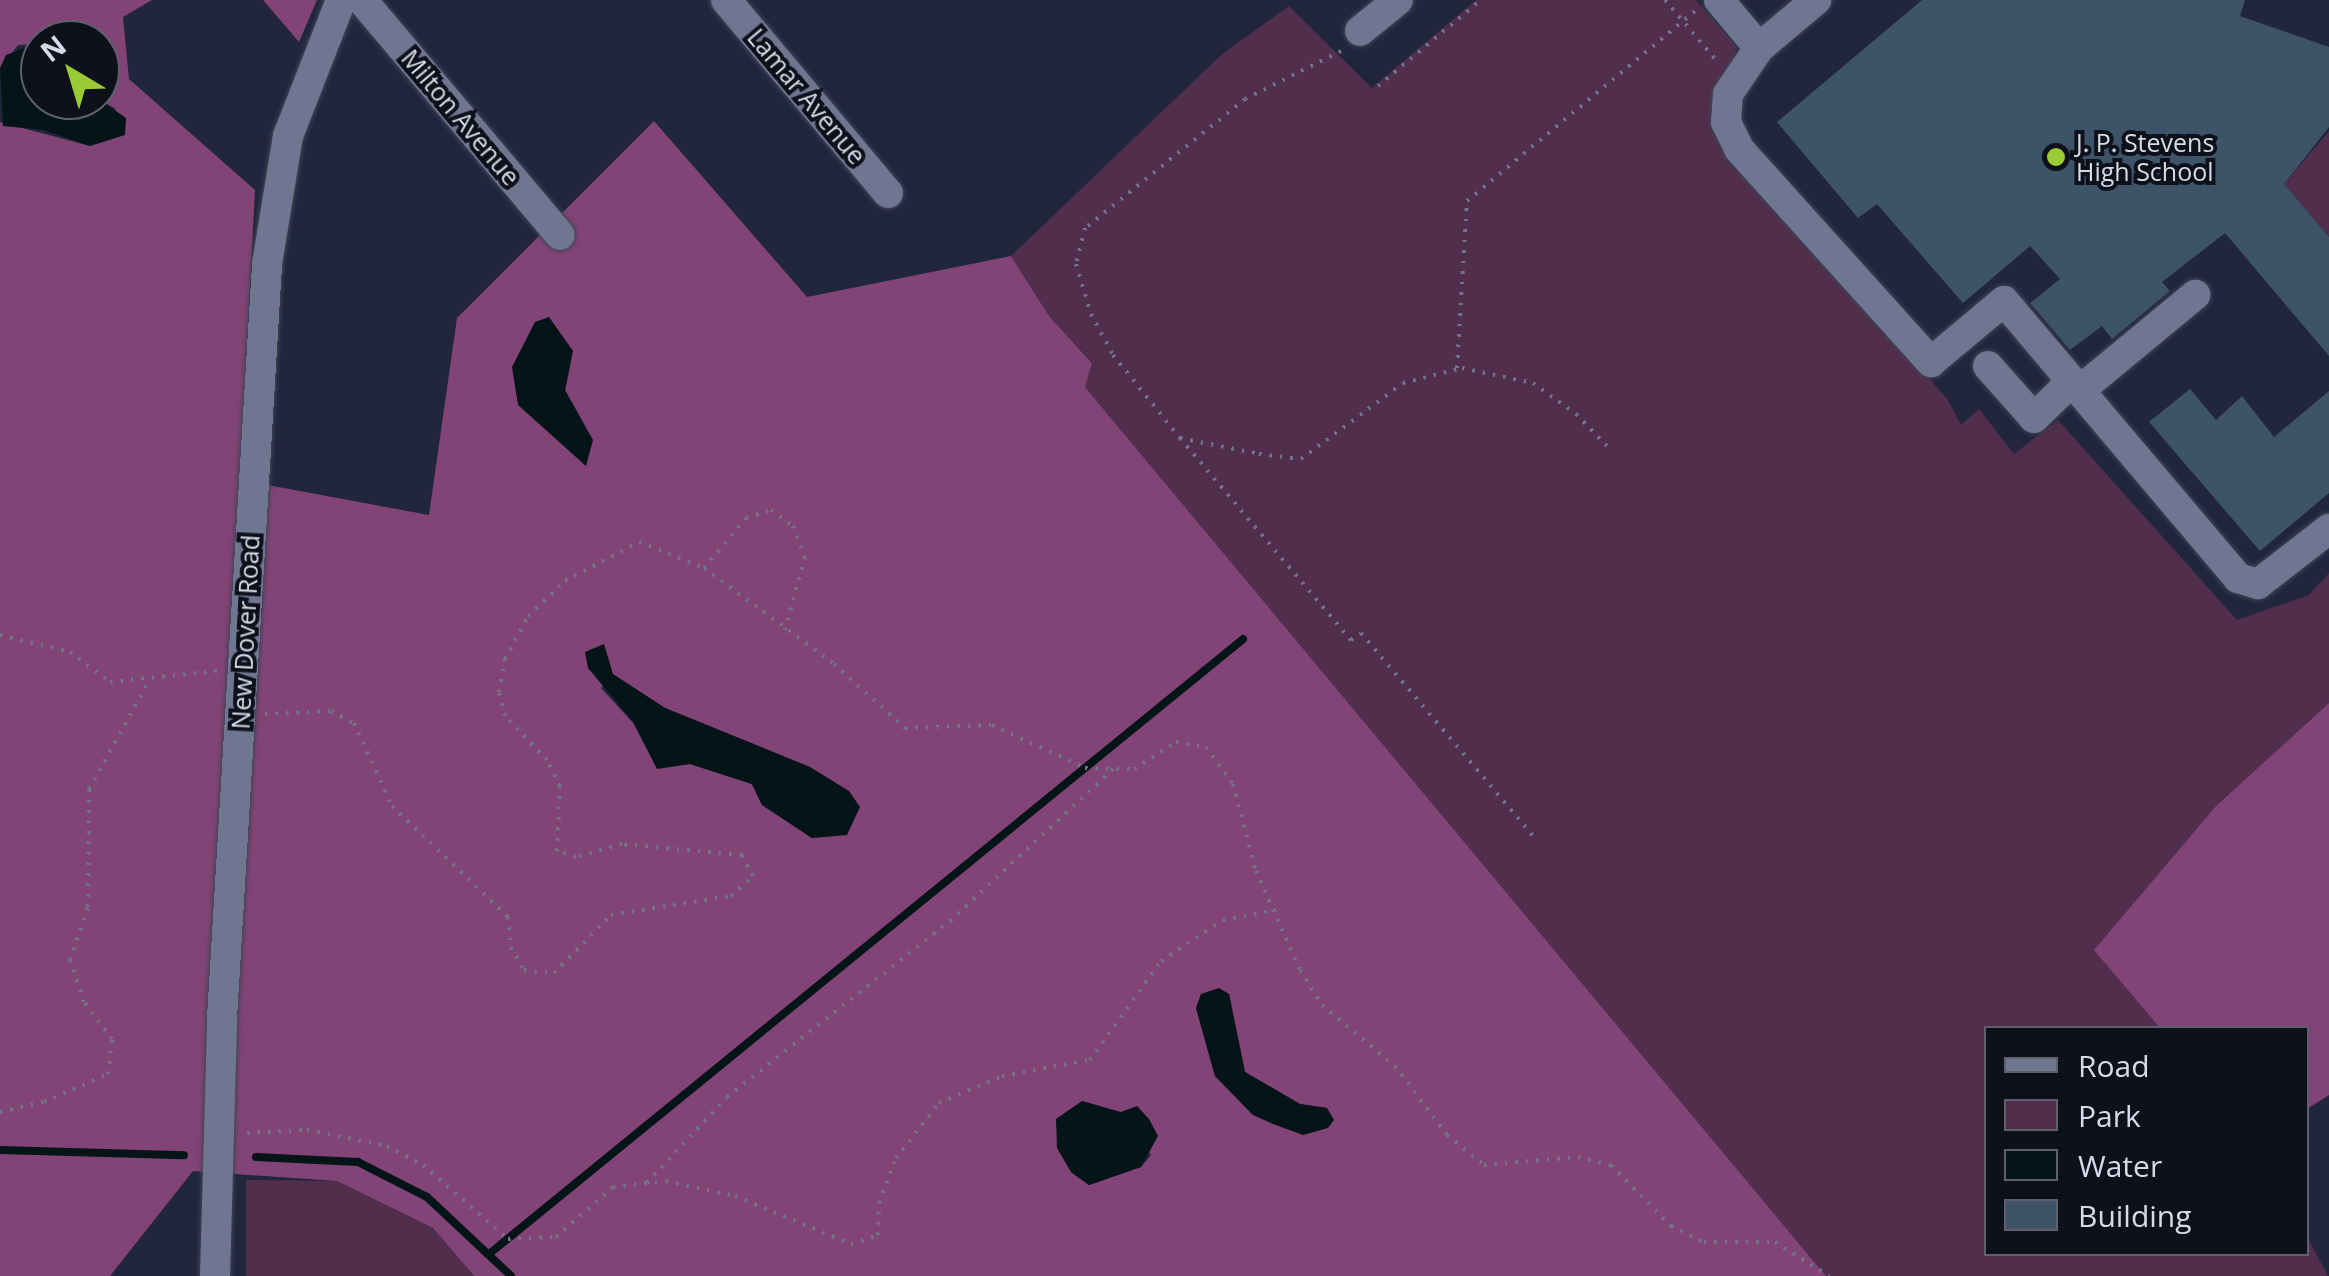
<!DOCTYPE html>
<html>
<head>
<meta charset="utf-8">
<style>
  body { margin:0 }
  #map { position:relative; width:2329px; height:1276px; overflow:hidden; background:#21263d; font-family:"Open Sans",sans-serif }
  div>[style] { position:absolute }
  .green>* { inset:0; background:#512e4b }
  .forest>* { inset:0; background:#824477 }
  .water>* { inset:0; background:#051417 }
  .stream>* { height:8px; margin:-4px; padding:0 4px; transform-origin:4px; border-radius:4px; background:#051417 }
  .building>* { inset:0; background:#3d5468 }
  .path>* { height:4px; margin-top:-2px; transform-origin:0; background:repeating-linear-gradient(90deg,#717589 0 2.5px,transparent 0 10.5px) }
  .roads { filter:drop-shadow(0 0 2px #404356) drop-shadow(0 0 2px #404356) }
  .minor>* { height:30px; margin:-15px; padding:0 15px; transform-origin:15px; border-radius:15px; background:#6f7692 }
  .dots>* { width:28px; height:28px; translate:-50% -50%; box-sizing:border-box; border:5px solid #0e101a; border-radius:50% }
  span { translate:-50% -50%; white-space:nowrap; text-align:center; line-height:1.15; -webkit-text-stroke:8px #0e101a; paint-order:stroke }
  .street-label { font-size:25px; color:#d6dae9 }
  .poi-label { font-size:25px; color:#d6dae9 }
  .left { translate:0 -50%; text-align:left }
  .legend { position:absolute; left:1984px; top:1026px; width:325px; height:230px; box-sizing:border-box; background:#0e101a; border:2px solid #5e616d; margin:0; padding:12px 18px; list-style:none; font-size:30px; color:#d6dae9 }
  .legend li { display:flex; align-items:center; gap:20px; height:50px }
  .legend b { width:50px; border:2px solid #5e616d }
  .north { position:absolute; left:20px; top:20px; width:100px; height:100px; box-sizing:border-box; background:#0e101a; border:2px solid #5e616d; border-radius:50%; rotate:322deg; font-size:28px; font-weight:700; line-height:40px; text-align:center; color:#d6dae9 }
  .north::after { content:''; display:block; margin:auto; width:35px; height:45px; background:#9acb34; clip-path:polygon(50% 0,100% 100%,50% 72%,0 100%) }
</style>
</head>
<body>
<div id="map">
  <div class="green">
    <i style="clip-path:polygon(1476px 0,1696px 0,1736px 46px,1722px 141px,1948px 400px,1961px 425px,1979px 409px,2014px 454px,2058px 420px,2237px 620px,2309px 595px,2329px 573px,2329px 703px,2216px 806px,2095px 949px,2160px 1028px,1986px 1028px,1986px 1254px,2306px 1254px,2307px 1236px,2328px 1276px,1826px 1276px,1085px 387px,1092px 362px,1049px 316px,1011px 256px,1221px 55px,1289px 6px,1372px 88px)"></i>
    <i style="clip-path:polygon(2329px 131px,2329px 237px,2284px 184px)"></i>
    <i style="clip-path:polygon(246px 1180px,337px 1181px,433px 1228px,474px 1276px,246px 1276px)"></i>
  </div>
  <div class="forest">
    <i style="clip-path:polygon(evenodd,0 0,152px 0,123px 17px,129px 79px,255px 190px,240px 480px,429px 515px,457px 318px,654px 121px,807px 297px,1011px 256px,1049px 316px,1092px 363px,1085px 387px,1826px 1276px,474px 1276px,433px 1228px,337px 1181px,193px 1171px,110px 1276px,0 1276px,0 122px,90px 146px,116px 109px,100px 100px,100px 40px,18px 45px,0 68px,0 0,573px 351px,565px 391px,586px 466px,554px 435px,573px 351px,0 0,612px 674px,665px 708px,810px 767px,812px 838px,762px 805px,752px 784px,690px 764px,657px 768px,633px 723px,601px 688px,612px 674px,0 0,1229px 994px,1245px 1072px,1300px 1104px,1327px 1108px,1253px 1115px,1215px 1076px,1196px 1008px,1229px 994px,0 0,1082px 1101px,1121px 1113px,1151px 1155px,1141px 1167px,1089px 1185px,1071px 1172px,1082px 1101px)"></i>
    <i style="clip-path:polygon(263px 0,317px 0,299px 42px)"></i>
    <i style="clip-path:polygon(2329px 703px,2329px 1095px,2307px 1109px,2306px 1028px,2160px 1028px,2094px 950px,2216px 806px)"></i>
  </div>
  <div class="water">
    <i style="clip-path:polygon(40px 42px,40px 100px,100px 100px,126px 118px,125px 135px,90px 146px,43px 130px,3px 126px,0 68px,6px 55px)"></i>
    <i style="clip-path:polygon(549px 317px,573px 351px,565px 390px,593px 440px,586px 466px,518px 405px,512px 367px,535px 322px)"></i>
    <i style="clip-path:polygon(604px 644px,613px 674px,665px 708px,810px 767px,849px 791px,860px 807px,847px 835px,812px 838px,762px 805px,752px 784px,690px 764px,657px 769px,634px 723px,588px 668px,585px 652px)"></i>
    <i style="clip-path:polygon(1219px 988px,1229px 994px,1245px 1072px,1300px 1104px,1327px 1108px,1334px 1120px,1328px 1128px,1303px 1135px,1273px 1124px,1253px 1115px,1215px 1076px,1196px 1008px,1201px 994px)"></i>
    <i style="clip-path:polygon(1082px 1101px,1121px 1112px,1137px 1106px,1149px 1119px,1158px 1136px,1141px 1167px,1089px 1185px,1071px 1172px,1057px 1148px,1056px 1119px)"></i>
  </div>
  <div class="stream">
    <i style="left:0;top:1150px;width:184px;rotate:1.6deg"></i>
    <i style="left:256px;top:1157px;width:102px;rotate:2.8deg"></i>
    <i style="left:358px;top:1162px;width:77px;rotate:26.9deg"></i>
    <i style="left:427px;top:1197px;width:115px;rotate:43.2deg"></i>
    <i style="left:489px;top:1254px;width:973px;rotate:-39.2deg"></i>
  </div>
  <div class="building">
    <i style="clip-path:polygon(1922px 0,2245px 0,2240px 16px,2329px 47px,2329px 127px,2284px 184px,2329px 237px,2329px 356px,2225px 233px,2162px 282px,2170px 291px,2112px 339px,2102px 326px,2070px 350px,2030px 303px,2060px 279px,2030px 246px,1963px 303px,1877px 204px,1858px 218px,1777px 122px)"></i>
    <i style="clip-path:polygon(2190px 389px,2216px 420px,2242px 396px,2274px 437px,2329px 391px,2329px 493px,2260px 551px,2149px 422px)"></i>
  </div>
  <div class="path">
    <i style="left:1665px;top:0;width:80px;rotate:49.6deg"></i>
    <i style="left:1341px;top:51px;width:107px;rotate:153.4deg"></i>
    <i style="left:1245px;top:99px;width:206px;rotate:141.1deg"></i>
    <i style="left:1085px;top:228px;width:37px;rotate:104deg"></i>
    <i style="left:1076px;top:264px;width:52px;rotate:73.3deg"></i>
    <i style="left:1091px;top:314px;width:47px;rotate:61.8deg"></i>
    <i style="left:1113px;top:355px;width:107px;rotate:51.1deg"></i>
    <i style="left:1180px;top:438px;width:81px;rotate:11.4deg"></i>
    <i style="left:1259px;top:454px;width:42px;rotate:6.8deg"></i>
    <i style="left:1301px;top:459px;width:127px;rotate:-36.7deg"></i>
    <i style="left:1403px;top:383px;width:61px;rotate:-14.3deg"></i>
    <i style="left:1462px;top:368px;width:73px;rotate:11.9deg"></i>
    <i style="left:1533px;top:383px;width:53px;rotate:35.8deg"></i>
    <i style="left:1576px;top:414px;width:52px;rotate:45.8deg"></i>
    <i style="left:1378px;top:86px;width:134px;rotate:-39.9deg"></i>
    <i style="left:1457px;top:368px;width:167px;rotate:-86.6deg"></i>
    <i style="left:1467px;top:201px;width:297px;rotate:-39.8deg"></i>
    <i style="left:1180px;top:438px;width:265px;rotate:49.8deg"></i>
    <i style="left:1351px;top:640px;width:12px;rotate:-35deg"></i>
    <i style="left:1361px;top:633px;width:269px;rotate:49.7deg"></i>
    <i style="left:704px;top:568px;width:65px;rotate:-50deg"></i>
    <i style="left:746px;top:518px;width:26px;rotate:-18deg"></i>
    <i style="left:771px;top:510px;width:27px;rotate:36deg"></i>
    <i style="left:793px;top:526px;width:33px;rotate:69deg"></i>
    <i style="left:805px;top:557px;width:76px;rotate:105.3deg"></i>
    <i style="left:0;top:635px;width:72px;rotate:13.7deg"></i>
    <i style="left:70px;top:652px;width:50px;rotate:36.9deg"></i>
    <i style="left:110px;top:682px;width:108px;rotate:-5.9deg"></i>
    <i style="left:265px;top:714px;width:66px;rotate:-2.6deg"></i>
    <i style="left:331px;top:711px;width:26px;rotate:28deg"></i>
    <i style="left:354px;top:723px;width:91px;rotate:65.4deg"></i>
    <i style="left:392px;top:806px;width:161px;rotate:43.7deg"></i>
    <i style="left:508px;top:917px;width:30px;rotate:84deg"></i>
    <i style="left:511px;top:947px;width:26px;rotate:61deg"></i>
    <i style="left:524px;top:970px;width:30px;rotate:6deg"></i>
    <i style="left:554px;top:973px;width:81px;rotate:-45.5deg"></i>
    <i style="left:611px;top:915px;width:121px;rotate:-9deg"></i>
    <i style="left:731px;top:896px;width:30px;rotate:-42deg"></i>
    <i style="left:753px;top:876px;width:24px;rotate:-118deg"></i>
    <i style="left:742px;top:855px;width:121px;rotate:-174.8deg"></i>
    <i style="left:622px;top:844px;width:48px;rotate:164.2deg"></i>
    <i style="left:576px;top:857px;width:20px;rotate:-162deg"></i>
    <i style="left:557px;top:851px;width:65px;rotate:-87.4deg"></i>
    <i style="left:560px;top:786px;width:29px;rotate:-117deg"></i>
    <i style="left:547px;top:760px;width:61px;rotate:-133.7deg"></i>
    <i style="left:505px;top:716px;width:25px;rotate:-104deg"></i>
    <i style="left:499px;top:692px;width:34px;rotate:-80deg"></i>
    <i style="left:505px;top:659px;width:49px;rotate:-61.9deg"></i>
    <i style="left:528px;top:616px;width:51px;rotate:-43.4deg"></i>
    <i style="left:565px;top:581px;width:84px;rotate:-27.8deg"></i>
    <i style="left:639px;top:542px;width:70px;rotate:21.8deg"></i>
    <i style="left:704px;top:568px;width:162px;rotate:36.4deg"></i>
    <i style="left:834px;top:664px;width:96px;rotate:42deg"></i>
    <i style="left:905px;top:728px;width:87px;rotate:-2deg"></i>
    <i style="left:992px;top:725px;width:102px;rotate:24.8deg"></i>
    <i style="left:1085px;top:768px;width:49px;rotate:1.2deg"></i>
    <i style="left:1134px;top:769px;width:50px;rotate:-32.7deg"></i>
    <i style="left:1176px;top:742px;width:30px;rotate:9deg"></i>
    <i style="left:1206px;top:747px;width:46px;rotate:53.9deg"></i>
    <i style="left:1233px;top:784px;width:90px;rotate:75.2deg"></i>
    <i style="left:1256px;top:871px;width:108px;rotate:66deg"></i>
    <i style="left:1300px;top:970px;width:41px;rotate:57.8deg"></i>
    <i style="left:1322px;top:1005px;width:95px;rotate:39.9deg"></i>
    <i style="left:1395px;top:1066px;width:86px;rotate:53deg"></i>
    <i style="left:1447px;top:1135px;width:48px;rotate:39deg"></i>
    <i style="left:1484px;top:1165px;width:94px;rotate:-4.9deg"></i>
    <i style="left:1578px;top:1157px;width:34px;rotate:14deg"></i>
    <i style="left:1611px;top:1165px;width:86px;rotate:45.5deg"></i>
    <i style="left:1671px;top:1226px;width:37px;rotate:26deg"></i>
    <i style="left:1704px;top:1242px;width:71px"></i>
    <i style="left:1775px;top:1242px;width:64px;rotate:32.2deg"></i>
    <i style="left:0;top:1112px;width:45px;rotate:-12.8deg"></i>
    <i style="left:44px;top:1102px;width:70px;rotate:-23.6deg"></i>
    <i style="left:108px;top:1074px;width:35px;rotate:-83deg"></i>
    <i style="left:112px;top:1039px;width:46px;rotate:-127.1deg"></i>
    <i style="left:84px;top:1002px;width:44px;rotate:-108.4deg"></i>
    <i style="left:70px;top:960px;width:56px;rotate:-71.2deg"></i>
    <i style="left:88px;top:907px;width:118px;rotate:-89.5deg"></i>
    <i style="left:89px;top:789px;width:124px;rotate:-60.9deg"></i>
    <i style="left:247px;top:1133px;width:60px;rotate:-2.9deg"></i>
    <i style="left:307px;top:1130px;width:82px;rotate:11.3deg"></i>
    <i style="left:387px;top:1146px;width:41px;rotate:27.8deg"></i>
    <i style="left:423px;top:1165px;width:113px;rotate:41deg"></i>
    <i style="left:508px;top:1239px;width:48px;rotate:-2.4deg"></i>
    <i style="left:556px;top:1237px;width:76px;rotate:-41.3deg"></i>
    <i style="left:613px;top:1187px;width:53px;rotate:-6.5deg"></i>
    <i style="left:666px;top:1181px;width:71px;rotate:12.3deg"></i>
    <i style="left:735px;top:1196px;width:126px;rotate:22.5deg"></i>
    <i style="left:851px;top:1244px;width:28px;rotate:-18deg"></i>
    <i style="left:878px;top:1235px;width:32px;rotate:-88deg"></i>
    <i style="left:879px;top:1203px;width:48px;rotate:-69.3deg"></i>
    <i style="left:896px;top:1158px;width:70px;rotate:-52deg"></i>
    <i style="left:939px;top:1103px;width:69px;rotate:-23.2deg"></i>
    <i style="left:1002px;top:1076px;width:89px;rotate:-10.3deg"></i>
    <i style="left:1090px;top:1060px;width:122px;rotate:-54.4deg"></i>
    <i style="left:1161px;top:961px;width:74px;rotate:-33.5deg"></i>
    <i style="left:1223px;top:920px;width:54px;rotate:-10.7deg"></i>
    <i style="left:647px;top:1183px;width:117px;rotate:-47.1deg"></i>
    <i style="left:727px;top:1097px;width:284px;rotate:-38.3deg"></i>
    <i style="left:950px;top:921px;width:223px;rotate:-43deg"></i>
  </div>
  <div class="roads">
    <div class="minor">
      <i style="left:362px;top:0;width:307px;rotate:49.9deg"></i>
      <i style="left:726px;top:0;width:252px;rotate:50deg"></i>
      <i style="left:1719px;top:0;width:62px;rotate:50.2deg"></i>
      <i style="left:1759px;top:48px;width:55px;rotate:124deg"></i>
      <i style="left:1728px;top:94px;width:28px;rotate:94deg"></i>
      <i style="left:1726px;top:122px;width:30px;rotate:64deg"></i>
      <i style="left:1739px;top:149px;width:287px;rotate:48deg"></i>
      <i style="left:1931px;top:362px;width:95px;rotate:-39.9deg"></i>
      <i style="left:2004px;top:301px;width:363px;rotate:49.8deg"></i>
      <i style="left:2238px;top:578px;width:21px;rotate:17deg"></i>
      <i style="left:2258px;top:584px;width:90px;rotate:-37.8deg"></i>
      <i style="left:1360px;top:31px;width:49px;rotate:-39.2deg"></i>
      <i style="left:1759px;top:48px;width:75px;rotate:-40.1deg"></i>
      <i style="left:1988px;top:366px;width:69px;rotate:48.5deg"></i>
      <i style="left:2034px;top:418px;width:52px;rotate:-44.2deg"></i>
      <i style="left:2079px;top:391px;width:151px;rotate:-39.6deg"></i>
      <i style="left:215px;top:1276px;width:258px;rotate:-88.4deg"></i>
      <i style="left:222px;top:1018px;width:755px;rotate:-86.58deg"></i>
      <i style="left:267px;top:264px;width:130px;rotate:-80.7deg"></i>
      <i style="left:288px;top:136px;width:146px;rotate:-68.7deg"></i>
    </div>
  </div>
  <div class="dots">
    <i style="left:2056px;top:157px;background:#9acb34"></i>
  </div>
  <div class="street-label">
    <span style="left:807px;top:96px;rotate:50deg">Lamar Avenue</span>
    <span style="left:461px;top:117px;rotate:50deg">Milton Avenue</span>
    <span style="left:245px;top:632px;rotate:-87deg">New Dover Road</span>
  </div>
  <div class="poi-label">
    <span class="left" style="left:2076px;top:157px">J. P. Stevens<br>High School</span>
  </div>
  <ul class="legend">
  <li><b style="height:12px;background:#6f7692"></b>Road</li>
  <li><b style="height:28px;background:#512e4b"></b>Park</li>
  <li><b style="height:28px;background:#051417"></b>Water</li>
  <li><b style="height:28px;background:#3d5468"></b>Building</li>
  </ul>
  <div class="north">N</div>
</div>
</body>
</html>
